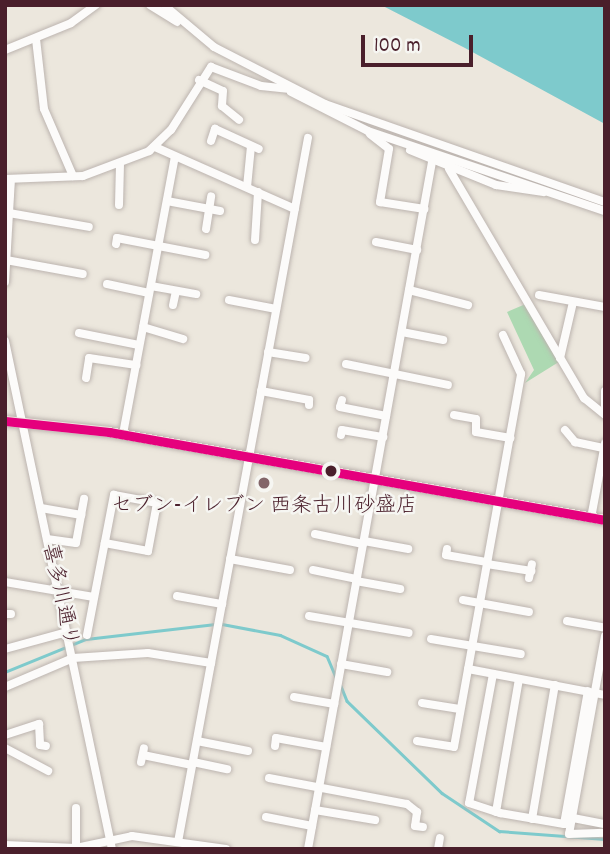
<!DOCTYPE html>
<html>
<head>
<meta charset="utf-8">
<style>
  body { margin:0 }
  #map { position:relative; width:610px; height:854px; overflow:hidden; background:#ece7dd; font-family:Dekko,"Klee One",sans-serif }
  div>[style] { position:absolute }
  .green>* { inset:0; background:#add9b2 }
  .water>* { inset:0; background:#7ecacc }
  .stream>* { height:2.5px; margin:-1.25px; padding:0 1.25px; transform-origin:1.25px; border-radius:1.25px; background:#7ecacc }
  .roads { filter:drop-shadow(0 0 2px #bcb4af) drop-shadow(0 0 2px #bcb4af) }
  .minor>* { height:8px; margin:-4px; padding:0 4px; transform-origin:4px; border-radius:4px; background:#fcfbfa }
  .major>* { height:10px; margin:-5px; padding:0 5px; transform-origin:5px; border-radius:5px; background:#efe6df }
  .bus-1>* { height:9px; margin:-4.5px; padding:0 4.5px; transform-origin:4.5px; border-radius:4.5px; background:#e5007d }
  .dots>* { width:19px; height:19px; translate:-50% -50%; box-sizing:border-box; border:4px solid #f6f6f2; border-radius:50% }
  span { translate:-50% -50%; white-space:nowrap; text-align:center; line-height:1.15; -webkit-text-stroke:5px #f6f6f2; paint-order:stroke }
  .poi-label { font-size:21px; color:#4a1f2b }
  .street-label { font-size:21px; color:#4a1f2b }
  .frame { position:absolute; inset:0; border:7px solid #4a1f2b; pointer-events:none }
  .scale { position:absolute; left:361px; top:35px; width:112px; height:32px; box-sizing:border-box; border:4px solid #4a1f2b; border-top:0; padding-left:9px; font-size:21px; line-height:24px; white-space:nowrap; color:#4a1f2b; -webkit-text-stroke:5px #f6f6f2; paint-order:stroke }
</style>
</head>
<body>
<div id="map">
  <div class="green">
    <i style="clip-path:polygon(528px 303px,562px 360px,525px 383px,534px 370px,507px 312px)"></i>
  </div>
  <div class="water">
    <i style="clip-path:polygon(381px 5px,605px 7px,605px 124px,465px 48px)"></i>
  </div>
  <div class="stream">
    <i style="left:222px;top:624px;width:59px;rotate:10.7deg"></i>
    <i style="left:280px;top:635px;width:51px;rotate:24.1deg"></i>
    <i style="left:327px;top:656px;width:23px;rotate:67deg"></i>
    <i style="left:5px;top:672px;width:87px;rotate:-22.2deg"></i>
    <i style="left:86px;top:639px;width:130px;rotate:-6.6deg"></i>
    <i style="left:341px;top:686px;width:16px;rotate:68deg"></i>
    <i style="left:347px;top:701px;width:132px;rotate:44.1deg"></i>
    <i style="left:442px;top:793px;width:69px;rotate:33.7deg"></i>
    <i style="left:499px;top:831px;width:106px;rotate:4.3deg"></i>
  </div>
  <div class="roads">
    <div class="minor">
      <i style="left:150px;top:5px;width:32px;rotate:32deg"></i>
      <i style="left:164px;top:5px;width:65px;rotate:40deg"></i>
      <i style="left:214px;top:47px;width:125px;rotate:27.2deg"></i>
      <i style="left:325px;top:104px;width:297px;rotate:19.3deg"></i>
      <i style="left:36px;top:39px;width:70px;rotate:83.5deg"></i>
      <i style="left:44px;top:109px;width:73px;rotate:66.6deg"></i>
      <i style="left:5px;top:50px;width:71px;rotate:-22.2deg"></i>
      <i style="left:71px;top:23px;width:31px;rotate:-36deg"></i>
      <i style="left:199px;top:80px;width:26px;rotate:25deg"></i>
      <i style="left:223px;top:91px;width:15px;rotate:94deg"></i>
      <i style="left:222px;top:106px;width:22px;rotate:39deg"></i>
      <i style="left:291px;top:92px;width:86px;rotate:26.9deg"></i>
      <i style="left:368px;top:131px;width:250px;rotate:18.7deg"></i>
      <i style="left:370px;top:134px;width:24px;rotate:38deg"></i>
      <i style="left:389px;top:149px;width:54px;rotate:99.6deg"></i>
      <i style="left:380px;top:202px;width:45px;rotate:9deg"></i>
      <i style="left:211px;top:141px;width:13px;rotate:-72deg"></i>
      <i style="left:215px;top:129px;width:48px;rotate:24.4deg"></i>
      <i style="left:155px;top:147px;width:153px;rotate:23.9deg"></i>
      <i style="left:410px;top:150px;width:93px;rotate:22.1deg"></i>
      <i style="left:496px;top:185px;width:48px;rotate:8.5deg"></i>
      <i style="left:449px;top:169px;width:266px;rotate:59.5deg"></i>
      <i style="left:584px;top:398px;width:27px;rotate:39deg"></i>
      <i style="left:5px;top:179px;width:78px;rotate:-2.2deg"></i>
      <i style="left:83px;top:176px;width:71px;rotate:-20.7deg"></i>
      <i style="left:149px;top:151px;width:30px;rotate:-44deg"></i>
      <i style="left:171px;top:130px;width:75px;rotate:-57.6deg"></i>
      <i style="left:211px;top:67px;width:53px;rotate:20.8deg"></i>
      <i style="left:261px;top:86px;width:29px;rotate:6deg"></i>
      <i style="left:247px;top:187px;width:41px;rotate:-84.4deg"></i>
      <i style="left:167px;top:201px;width:54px;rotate:10.7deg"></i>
      <i style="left:119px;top:205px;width:40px;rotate:-88.6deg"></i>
      <i style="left:9px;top:213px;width:81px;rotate:9.9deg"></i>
      <i style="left:206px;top:229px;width:33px;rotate:-81deg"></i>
      <i style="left:255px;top:240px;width:48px;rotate:-86.4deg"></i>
      <i style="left:376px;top:242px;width:42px;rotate:11deg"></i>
      <i style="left:116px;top:244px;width:6px;rotate:-81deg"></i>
      <i style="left:117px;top:238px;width:90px;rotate:10.9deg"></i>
      <i style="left:6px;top:260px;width:78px;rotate:10.3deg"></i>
      <i style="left:5px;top:282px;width:103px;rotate:-86.7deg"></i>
      <i style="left:107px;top:284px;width:43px;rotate:12.1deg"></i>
      <i style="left:151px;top:286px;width:46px;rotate:10.1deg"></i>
      <i style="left:409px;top:290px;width:61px;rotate:14.3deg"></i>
      <i style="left:539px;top:295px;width:67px;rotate:10.3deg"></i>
      <i style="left:229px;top:300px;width:48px;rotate:10.8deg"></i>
      <i style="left:173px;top:305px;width:14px;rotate:-78deg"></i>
      <i style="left:143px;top:327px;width:42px;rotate:16.7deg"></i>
      <i style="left:402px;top:332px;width:42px;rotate:11deg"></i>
      <i style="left:79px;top:333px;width:61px;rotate:11.3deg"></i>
      <i style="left:5px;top:341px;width:519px;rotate:78.11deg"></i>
      <i style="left:268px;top:352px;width:38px;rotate:9deg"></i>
      <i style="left:560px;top:358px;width:57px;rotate:-76.9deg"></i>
      <i style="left:346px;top:364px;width:104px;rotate:11.6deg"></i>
      <i style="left:86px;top:378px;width:20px;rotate:-81deg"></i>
      <i style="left:89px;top:358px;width:48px;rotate:8.5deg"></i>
      <i style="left:261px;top:391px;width:49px;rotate:10.6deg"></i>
      <i style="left:309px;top:400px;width:5px;rotate:90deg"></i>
      <i style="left:605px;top:391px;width:15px;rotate:90deg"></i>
      <i style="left:342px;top:400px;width:7px;rotate:106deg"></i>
      <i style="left:340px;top:407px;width:47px;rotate:11.1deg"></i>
      <i style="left:454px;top:415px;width:22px;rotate:10deg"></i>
      <i style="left:476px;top:419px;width:13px;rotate:90deg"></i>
      <i style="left:476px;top:432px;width:35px;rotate:10deg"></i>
      <i style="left:565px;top:430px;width:16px;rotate:50deg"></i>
      <i style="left:575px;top:442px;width:30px;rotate:12deg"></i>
      <i style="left:123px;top:434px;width:282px;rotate:-79.4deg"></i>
      <i style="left:341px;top:435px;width:5px;rotate:-79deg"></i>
      <i style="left:342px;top:430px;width:42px;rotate:9.7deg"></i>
      <i style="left:41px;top:508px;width:41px;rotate:9.9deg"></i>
      <i style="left:591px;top:518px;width:76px;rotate:-79.4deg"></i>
      <i style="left:315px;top:534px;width:49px;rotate:11.8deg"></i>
      <i style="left:47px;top:539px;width:29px;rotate:8deg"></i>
      <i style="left:76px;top:543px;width:45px;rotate:-79.7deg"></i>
      <i style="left:364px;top:541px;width:45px;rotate:10.3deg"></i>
      <i style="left:447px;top:549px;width:6px;rotate:99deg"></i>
      <i style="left:446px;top:555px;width:42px;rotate:9.7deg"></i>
      <i style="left:230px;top:559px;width:61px;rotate:10.4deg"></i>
      <i style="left:487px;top:564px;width:45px;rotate:9deg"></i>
      <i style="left:313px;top:570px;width:45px;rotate:11.6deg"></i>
      <i style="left:529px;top:578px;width:14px;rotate:-78deg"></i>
      <i style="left:356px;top:581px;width:45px;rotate:10.3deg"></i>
      <i style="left:5px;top:582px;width:90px;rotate:9.6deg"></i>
      <i style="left:177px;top:596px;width:46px;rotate:10.1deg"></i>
      <i style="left:463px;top:600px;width:67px;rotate:10.3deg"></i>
      <i style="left:5px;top:614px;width:6px"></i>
      <i style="left:309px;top:616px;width:101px;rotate:9.6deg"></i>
      <i style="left:567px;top:621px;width:39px;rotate:10deg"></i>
      <i style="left:87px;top:635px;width:143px;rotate:-79.1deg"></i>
      <i style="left:114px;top:495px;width:44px;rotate:10.5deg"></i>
      <i style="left:157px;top:503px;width:49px;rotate:100.6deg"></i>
      <i style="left:148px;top:551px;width:44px;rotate:-169.5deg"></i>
      <i style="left:605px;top:636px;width:201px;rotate:100.3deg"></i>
      <i style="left:569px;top:834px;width:36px;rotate:-2deg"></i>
      <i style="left:431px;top:639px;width:91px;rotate:9.5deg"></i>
      <i style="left:5px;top:649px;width:64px;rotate:-15.3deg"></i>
      <i style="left:341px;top:664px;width:47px;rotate:9.9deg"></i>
      <i style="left:468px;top:669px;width:139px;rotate:10.7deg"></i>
      <i style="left:493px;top:674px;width:131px;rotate:100.5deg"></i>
      <i style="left:469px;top:803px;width:33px;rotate:18deg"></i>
      <i style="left:500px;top:813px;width:65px;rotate:9.8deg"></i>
      <i style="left:564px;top:824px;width:135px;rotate:-79.8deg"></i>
      <i style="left:5px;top:687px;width:74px;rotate:-23.1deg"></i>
      <i style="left:73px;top:658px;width:75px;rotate:-3.8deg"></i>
      <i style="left:148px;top:653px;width:64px;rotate:9deg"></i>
      <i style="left:294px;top:697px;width:41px;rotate:9.9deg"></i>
      <i style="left:422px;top:703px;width:38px;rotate:9deg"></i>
      <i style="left:5px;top:735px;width:36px;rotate:-18deg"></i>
      <i style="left:39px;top:724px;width:21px;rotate:87deg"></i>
      <i style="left:40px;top:745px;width:6px;rotate:9deg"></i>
      <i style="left:197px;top:741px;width:52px;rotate:11.1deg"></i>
      <i style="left:417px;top:741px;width:37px;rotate:9deg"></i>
      <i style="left:454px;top:747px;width:379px;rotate:-79.8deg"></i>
      <i style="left:521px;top:374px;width:43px;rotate:-114.8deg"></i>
      <i style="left:275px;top:746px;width:8px;rotate:-83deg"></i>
      <i style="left:276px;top:738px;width:51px;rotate:10.2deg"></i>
      <i style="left:5px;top:748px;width:49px;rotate:28.1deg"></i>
      <i style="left:143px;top:755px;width:50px;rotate:11.5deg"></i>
      <i style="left:141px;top:762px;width:14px;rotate:-78deg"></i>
      <i style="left:193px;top:762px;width:35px;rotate:12deg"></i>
      <i style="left:269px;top:778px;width:140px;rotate:10.7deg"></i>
      <i style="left:407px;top:804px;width:13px;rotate:39deg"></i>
      <i style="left:417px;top:812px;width:14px;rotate:98deg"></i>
      <i style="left:415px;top:826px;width:8px;rotate:7deg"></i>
      <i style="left:315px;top:810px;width:61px;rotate:9.5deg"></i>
      <i style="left:496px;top:812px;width:135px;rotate:-80.2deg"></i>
      <i style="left:266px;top:817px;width:47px;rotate:11.1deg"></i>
      <i style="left:573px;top:818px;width:33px;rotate:11deg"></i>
      <i style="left:532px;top:819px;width:136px;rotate:-80.3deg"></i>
      <i style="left:178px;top:842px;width:716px;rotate:-79.54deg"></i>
      <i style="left:5px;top:845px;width:71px;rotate:2.4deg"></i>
      <i style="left:76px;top:848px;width:57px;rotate:-12.1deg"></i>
      <i style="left:132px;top:836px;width:95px;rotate:7.9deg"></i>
      <i style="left:76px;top:849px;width:41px;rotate:-90deg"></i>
      <i style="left:308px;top:849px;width:698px;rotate:-79.77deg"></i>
      <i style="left:438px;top:849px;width:11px;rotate:-80deg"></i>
    </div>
    <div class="major">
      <i style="left:5px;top:421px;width:105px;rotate:6deg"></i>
      <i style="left:109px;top:432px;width:504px;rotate:10.06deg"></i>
    </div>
  </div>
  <div class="bus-1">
    <i style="left:5px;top:421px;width:105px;rotate:6deg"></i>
    <i style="left:109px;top:432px;width:504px;rotate:10.06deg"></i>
  </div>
  <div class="dots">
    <i style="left:331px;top:471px;background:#4a1f2b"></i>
    <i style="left:264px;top:483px;background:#836569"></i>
  </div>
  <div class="poi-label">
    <span style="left:264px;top:507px">セブン-イレブン 西条古川砂盛店</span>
  </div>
  <div class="street-label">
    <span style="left:59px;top:595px;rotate:78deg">喜多川通り</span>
  </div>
  <div class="frame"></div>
  <div class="scale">100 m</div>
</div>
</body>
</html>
